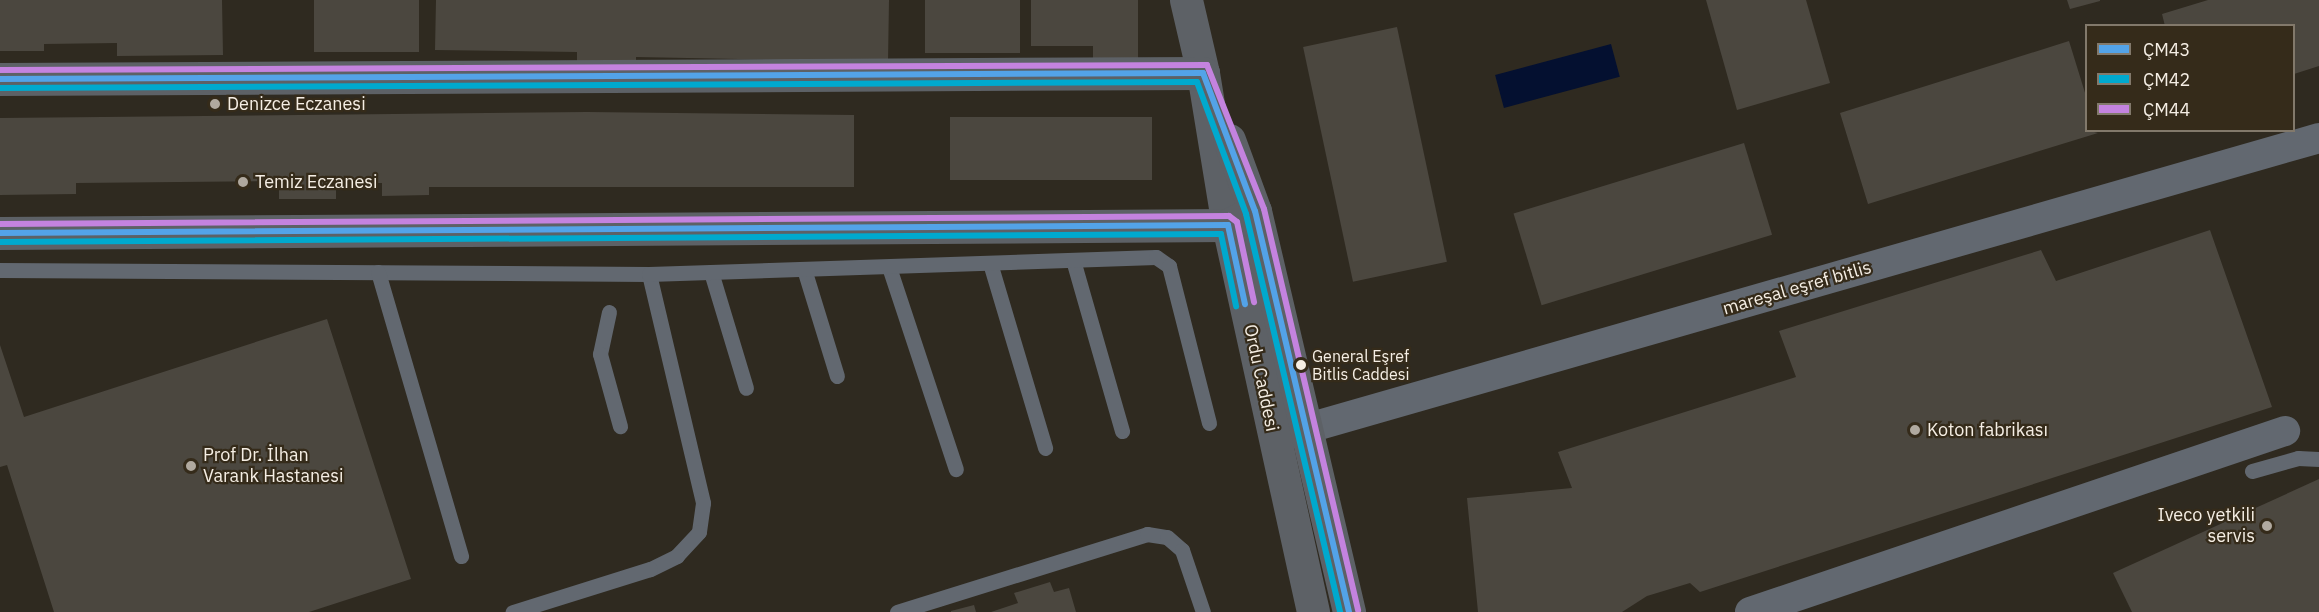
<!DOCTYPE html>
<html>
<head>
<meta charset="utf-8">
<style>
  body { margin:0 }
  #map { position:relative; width:2319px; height:612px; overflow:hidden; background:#2f2a20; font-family:"IBM Plex Sans",sans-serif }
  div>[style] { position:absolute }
  .water>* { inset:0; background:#041030; transform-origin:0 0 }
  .building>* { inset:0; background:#4b473f; transform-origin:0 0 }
  .service>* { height:15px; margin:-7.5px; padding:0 7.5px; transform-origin:7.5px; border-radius:7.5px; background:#626870 }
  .minor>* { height:30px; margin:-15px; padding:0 15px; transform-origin:15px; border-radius:15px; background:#626870 }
  .secondary>* { height:33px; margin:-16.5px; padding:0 16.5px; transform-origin:16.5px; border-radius:16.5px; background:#5d6166 }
  .bus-1>* { height:6px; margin:-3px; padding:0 3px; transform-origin:3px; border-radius:3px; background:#53a3e8 }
  .bus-2>* { height:6px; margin:-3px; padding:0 3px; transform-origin:3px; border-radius:3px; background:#00a9ce }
  .bus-3>* { height:6px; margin:-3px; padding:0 3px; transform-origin:3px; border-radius:3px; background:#c483df }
  .dots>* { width:16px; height:16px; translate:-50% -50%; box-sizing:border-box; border:3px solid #352b1a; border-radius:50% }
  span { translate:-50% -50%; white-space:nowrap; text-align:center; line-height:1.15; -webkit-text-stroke:4.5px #352b1a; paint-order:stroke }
  .bus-label { font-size:16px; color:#f5eee4 }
  .left { translate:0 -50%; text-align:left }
  .poi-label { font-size:18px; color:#f5eee4 }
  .right { translate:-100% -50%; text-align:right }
  .street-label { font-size:18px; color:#f5eee4 }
  .legend { position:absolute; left:2085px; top:24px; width:210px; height:108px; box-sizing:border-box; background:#352b1a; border:2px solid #82796b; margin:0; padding:8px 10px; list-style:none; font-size:18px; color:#f5eee4 }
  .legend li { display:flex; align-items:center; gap:12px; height:30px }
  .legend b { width:30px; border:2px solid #82796b }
</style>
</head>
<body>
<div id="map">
  <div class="water">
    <i style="left:1611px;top:44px;width:34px;height:120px;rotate:75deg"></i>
  </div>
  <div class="building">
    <i style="clip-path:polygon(0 0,222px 0,223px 55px,117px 56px,117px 43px,44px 44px,44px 51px,0 51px)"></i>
    <i style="left:314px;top:0;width:105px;height:52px"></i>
    <i style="clip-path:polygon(436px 0,889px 0,888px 62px,636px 57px,636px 61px,577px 61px,577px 52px,435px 50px)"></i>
    <i style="left:925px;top:0;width:95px;height:53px"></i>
    <i style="clip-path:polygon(1031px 0,1138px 0,1138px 63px,1093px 64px,1093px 46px,1031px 46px)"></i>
    <i style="clip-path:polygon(1706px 0,1806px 0,1830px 83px,1737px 110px)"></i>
    <i style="clip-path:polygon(2067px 0,2100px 0,2100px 1px,2070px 9px)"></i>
    <i style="clip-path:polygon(2208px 0,2319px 0,2319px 66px,2294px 74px,2294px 26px,2165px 26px,2162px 14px)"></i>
    <i style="left:1397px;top:27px;width:240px;height:96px;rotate:78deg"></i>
    <i style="clip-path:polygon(2069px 41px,2086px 96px,2086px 130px,2098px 133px,1868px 204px,1840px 113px)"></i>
    <i style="clip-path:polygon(587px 112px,854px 115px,854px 187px,429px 187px,429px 195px,382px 196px,382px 183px,336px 183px,336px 199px,279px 199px,279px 181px,76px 183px,76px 194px,0 195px,0 118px)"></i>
    <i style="left:1152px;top:117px;width:63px;height:202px;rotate:90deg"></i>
    <i style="left:1744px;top:143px;width:96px;height:241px;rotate:73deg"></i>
    <i style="clip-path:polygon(2210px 230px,2272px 407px,1700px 592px,1690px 583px,1647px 596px,1622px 612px,1478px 612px,1467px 498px,1572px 488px,1558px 452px,1796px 377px,1779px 331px,2041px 250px,2056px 281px)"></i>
    <i style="clip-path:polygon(327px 319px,411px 579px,309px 612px,54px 612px,7px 465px,0 467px,0 345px,24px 417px)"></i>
    <i style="clip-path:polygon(2319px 479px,2319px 612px,2132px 612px,2113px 573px)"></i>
    <i style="clip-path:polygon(1050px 582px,1054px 592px,1069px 588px,1076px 612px,991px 612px,1018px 603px,1014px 593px)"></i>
    <i style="clip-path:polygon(974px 605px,976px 612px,951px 612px,951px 611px)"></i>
  </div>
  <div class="service">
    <i style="left:1073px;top:260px;width:178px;rotate:74deg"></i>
    <i style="left:990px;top:263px;width:193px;rotate:73.4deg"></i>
    <i style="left:889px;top:267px;width:213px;rotate:71.7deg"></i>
    <i style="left:804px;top:269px;width:112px;rotate:72.9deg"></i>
    <i style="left:0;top:270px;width:649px;rotate:0.35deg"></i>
    <i style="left:649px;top:274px;width:235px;rotate:76.7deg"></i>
    <i style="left:703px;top:503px;width:29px;rotate:98deg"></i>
    <i style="left:699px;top:532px;width:33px;rotate:133deg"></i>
    <i style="left:677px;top:556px;width:30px;rotate:154deg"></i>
    <i style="left:650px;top:569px;width:144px;rotate:162.6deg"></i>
    <i style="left:378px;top:272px;width:296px;rotate:73.7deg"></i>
    <i style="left:711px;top:272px;width:121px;rotate:73.2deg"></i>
    <i style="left:649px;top:274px;width:507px;rotate:-1.92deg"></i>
    <i style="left:1156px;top:257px;width:16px;rotate:35deg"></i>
    <i style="left:1169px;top:266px;width:162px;rotate:75.7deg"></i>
    <i style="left:609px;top:312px;width:43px;rotate:102.1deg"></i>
    <i style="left:600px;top:354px;width:75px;rotate:74.5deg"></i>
    <i style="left:2252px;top:471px;width:48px;rotate:-15.8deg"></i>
    <i style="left:2298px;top:458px;width:21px;rotate:3deg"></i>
    <i style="left:897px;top:612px;width:262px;rotate:-17.3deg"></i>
    <i style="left:1147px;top:534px;width:20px;rotate:9deg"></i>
    <i style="left:1167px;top:537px;width:20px;rotate:41deg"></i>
    <i style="left:1182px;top:550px;width:65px;rotate:71.3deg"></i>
  </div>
  <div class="minor">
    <i style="left:1284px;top:435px;width:1077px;rotate:-16.01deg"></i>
    <i style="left:1750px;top:612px;width:565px;rotate:-18.69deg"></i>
  </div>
  <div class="secondary">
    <i style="left:1186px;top:0;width:75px;rotate:76.9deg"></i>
    <i style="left:1203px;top:73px;width:154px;rotate:80.7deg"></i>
    <i style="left:1228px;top:225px;width:396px;rotate:77.6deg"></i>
    <i style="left:0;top:79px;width:1203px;rotate:-0.29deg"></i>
    <i style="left:1229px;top:140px;width:76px;rotate:69.9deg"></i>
    <i style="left:1255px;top:211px;width:412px;rotate:76.8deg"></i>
    <i style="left:0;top:233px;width:1228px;rotate:-0.37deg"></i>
    <i style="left:1228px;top:225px;width:30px;rotate:-27deg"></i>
  </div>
  <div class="bus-1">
    <i style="left:0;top:79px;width:1203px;rotate:-0.29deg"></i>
    <i style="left:1203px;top:73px;width:147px;rotate:69.4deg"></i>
    <i style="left:1255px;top:211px;width:412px;rotate:76.8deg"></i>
    <i style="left:0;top:233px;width:1228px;rotate:-0.37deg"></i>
    <i style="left:1228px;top:225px;width:81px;rotate:77.9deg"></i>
  </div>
  <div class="bus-2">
    <i style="left:0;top:88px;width:1197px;rotate:-0.29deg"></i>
    <i style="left:1197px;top:82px;width:141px;rotate:69.6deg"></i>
    <i style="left:1246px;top:214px;width:409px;rotate:76.7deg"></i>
    <i style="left:0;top:242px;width:1221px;rotate:-0.38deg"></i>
    <i style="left:1221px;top:234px;width:74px;rotate:78.2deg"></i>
  </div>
  <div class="bus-3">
    <i style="left:0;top:70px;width:1207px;rotate:-0.24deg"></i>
    <i style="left:1207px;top:65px;width:155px;rotate:68.4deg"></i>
    <i style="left:1264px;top:209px;width:412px;rotate:76.8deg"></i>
    <i style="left:0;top:224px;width:1229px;rotate:-0.37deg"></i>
    <i style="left:1229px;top:216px;width:10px;rotate:37deg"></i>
    <i style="left:1237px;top:222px;width:82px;rotate:78deg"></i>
  </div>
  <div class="dots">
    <i style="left:215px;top:104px;background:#b0a99f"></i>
    <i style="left:243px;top:182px;background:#b0a99f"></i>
    <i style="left:1301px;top:365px;background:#f5eee4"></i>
    <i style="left:1915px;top:430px;background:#b0a99f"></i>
    <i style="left:191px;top:466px;background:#b0a99f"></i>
    <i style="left:2267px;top:526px;background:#b0a99f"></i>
  </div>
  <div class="bus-label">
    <span class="left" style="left:1312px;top:365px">General Eşref<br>Bitlis Caddesi</span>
  </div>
  <div class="poi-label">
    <span class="left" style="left:227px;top:104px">Denizce Eczanesi</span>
    <span class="left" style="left:255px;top:182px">Temiz Eczanesi</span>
    <span class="left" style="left:1927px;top:430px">Koton fabrikası</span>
    <span class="left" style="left:203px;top:466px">Prof Dr. İlhan<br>Varank Hastanesi</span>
    <span class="right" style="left:2255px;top:526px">Iveco yetkili<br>servis</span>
  </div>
  <div class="street-label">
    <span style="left:1797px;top:288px;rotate:-16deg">mareşal eşref bitlis</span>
    <span style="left:1261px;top:378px;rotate:78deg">Ordu Caddesi</span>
  </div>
  <ul class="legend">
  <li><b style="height:8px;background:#53a3e8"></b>ÇM43</li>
  <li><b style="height:8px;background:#00a9ce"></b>ÇM42</li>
  <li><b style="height:8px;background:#c483df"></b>ÇM44</li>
  </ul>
</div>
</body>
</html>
